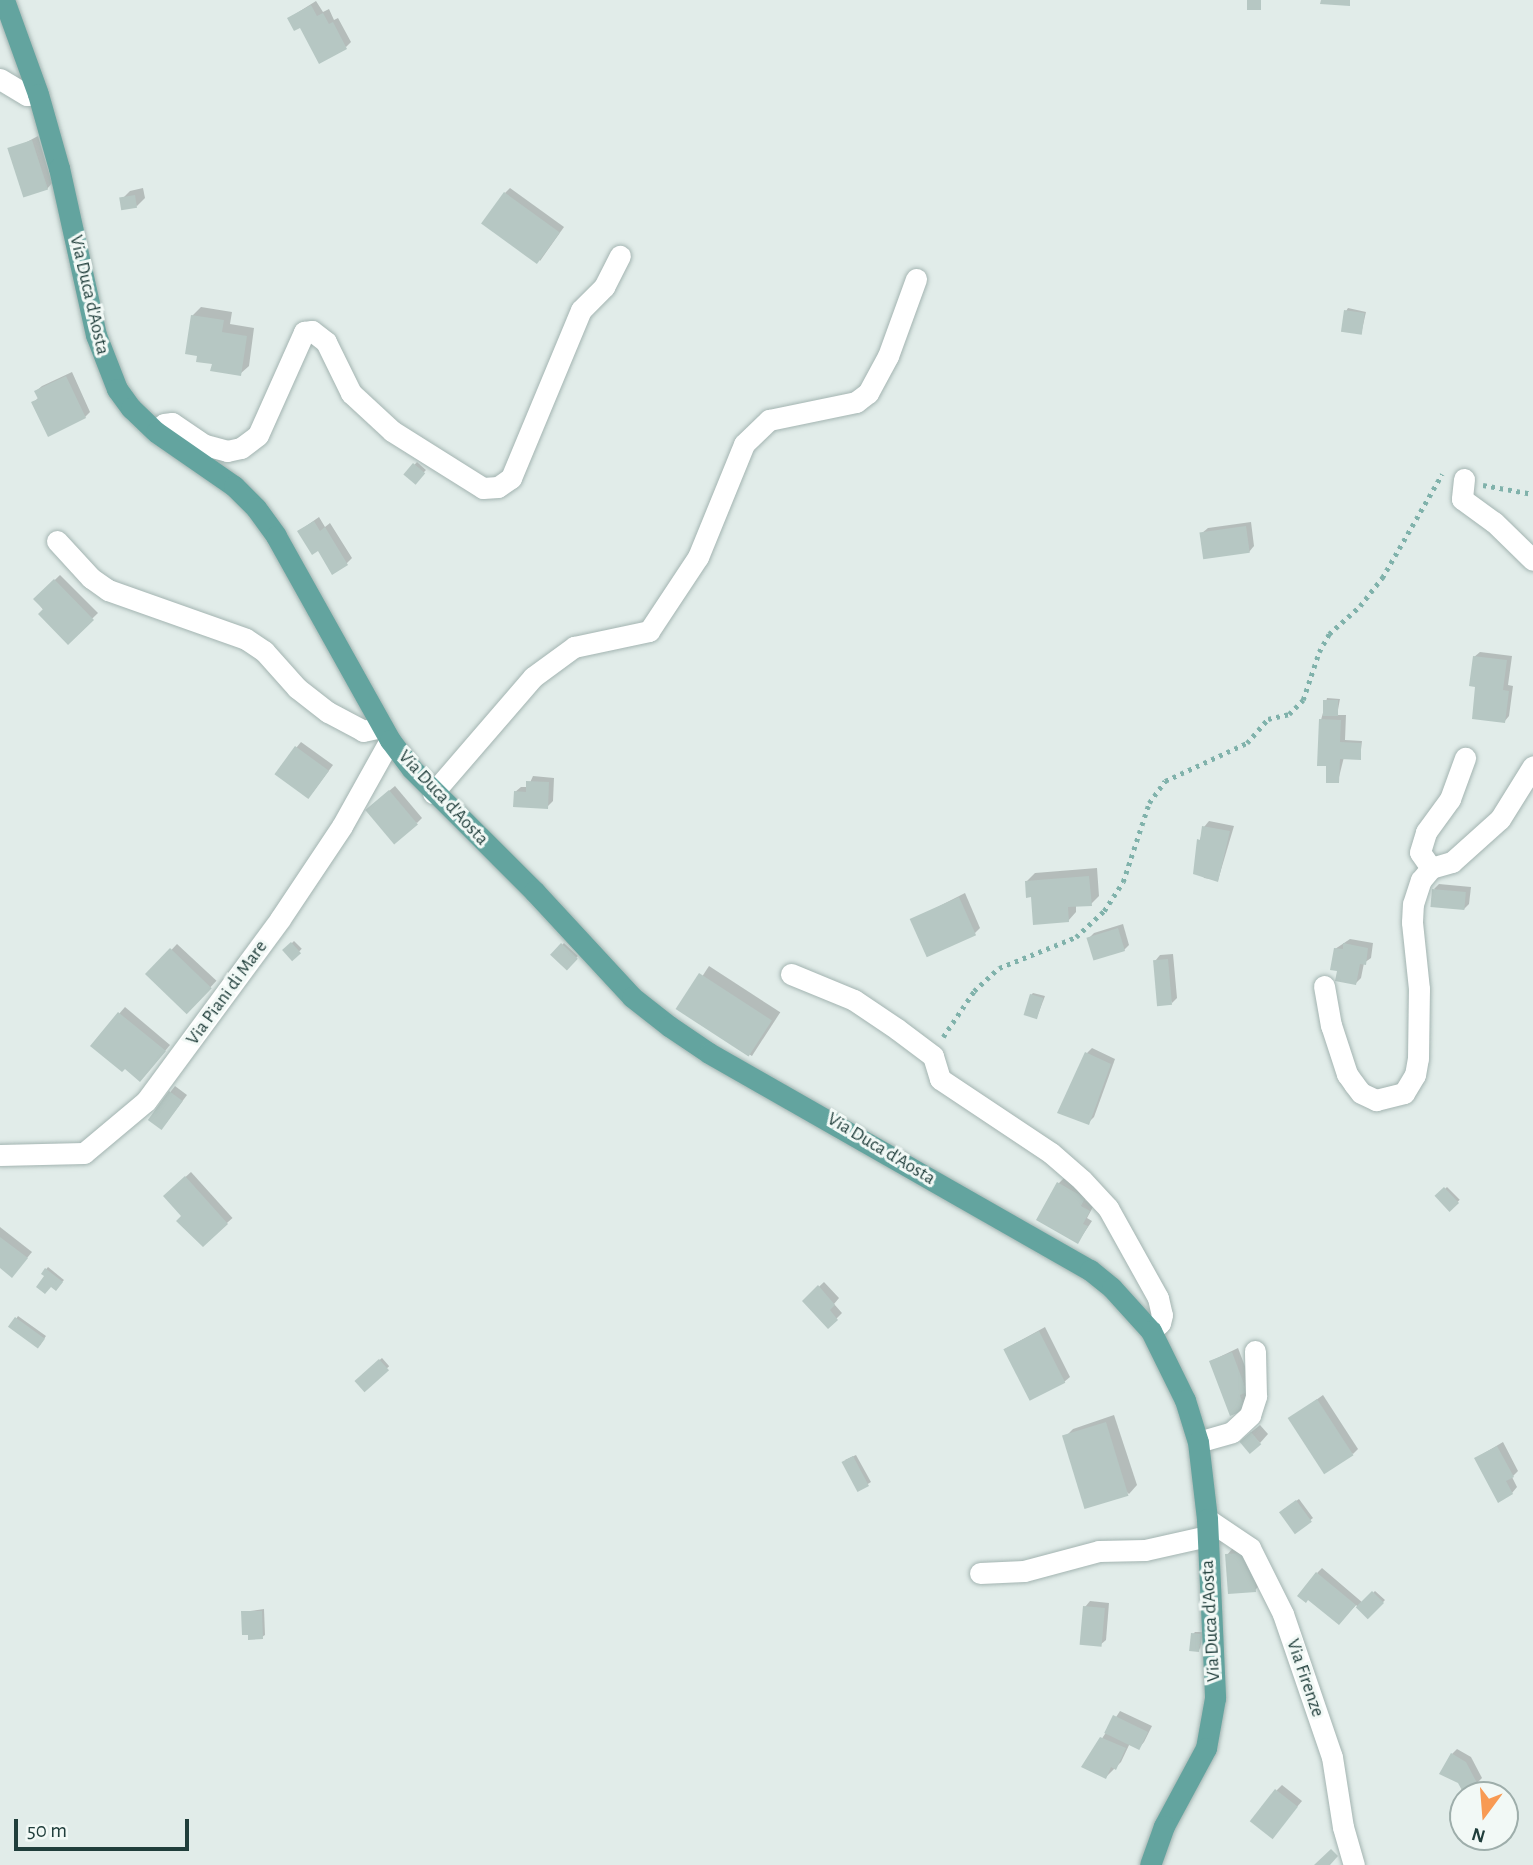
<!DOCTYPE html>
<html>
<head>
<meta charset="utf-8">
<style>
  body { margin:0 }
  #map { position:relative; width:1533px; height:1865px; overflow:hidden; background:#e1ece9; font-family:"Alegreya Sans",sans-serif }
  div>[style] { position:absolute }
  .shadow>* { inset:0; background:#0003; transform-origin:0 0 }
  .building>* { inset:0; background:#b6c7c3; transform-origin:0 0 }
  .path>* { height:4.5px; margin-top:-2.25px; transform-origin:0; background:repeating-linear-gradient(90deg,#80b2ab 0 3.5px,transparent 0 8.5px) }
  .roads { filter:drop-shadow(0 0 2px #a3b4b1) drop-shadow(0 0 2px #a3b4b1) }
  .minor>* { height:21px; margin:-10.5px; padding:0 10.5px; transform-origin:10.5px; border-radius:10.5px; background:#fff }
  .major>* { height:21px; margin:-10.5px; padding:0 10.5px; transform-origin:10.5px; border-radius:10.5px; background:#63a49f }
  span { translate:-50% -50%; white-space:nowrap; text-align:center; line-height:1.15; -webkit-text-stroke:6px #f2f9f6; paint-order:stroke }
  .street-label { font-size:19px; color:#203e3b }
  .north { position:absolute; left:1449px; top:1781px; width:70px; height:70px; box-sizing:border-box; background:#f2f9f6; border:2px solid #9eaeab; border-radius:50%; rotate:196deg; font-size:19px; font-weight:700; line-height:28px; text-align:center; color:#203e3b }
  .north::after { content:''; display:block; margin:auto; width:24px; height:32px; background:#f89a53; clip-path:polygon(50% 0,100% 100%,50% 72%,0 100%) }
  .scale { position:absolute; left:14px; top:1819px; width:175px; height:32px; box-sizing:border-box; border:4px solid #203e3b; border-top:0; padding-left:9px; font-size:21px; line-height:24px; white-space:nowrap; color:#203e3b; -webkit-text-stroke:5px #f2f9f6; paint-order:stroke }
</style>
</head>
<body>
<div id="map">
  <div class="shadow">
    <i style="clip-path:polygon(316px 1px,323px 12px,329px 9px,334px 20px,338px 18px,351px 42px,346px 47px,289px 18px)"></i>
    <i style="clip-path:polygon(38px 136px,52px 183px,47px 189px,10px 151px)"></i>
    <i style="clip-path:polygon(143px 188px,145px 198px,137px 206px,122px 199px,130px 191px)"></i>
    <i style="clip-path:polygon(510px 188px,564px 227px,540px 261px,505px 193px)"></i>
    <i style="clip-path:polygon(201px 307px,232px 312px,230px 324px,254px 328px,249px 366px,240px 374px,192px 316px)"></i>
    <i style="clip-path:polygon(1348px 308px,1366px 312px,1361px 334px,1346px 311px)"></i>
    <i style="clip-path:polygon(72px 372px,90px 412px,85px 417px,33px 403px,39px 397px,36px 391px,42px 386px)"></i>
    <i style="left:417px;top:462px;width:12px;height:16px;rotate:42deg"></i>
    <i style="clip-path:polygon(319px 517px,325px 527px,330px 523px,352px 558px,346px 564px,318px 548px,299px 531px)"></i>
    <i style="clip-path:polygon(1251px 522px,1254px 546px,1249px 552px,1202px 533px,1208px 528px)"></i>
    <i style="clip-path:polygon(60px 575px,98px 613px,68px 642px,35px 599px)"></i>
    <i style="clip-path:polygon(1480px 652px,1512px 656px,1508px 685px,1513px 686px,1509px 716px,1504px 722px,1477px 686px,1474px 657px)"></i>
    <i style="clip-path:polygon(1327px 698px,1340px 699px,1337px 715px,1346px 715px,1345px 740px,1362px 741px,1360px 758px,1344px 757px,1338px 781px,1328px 767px,1321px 720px)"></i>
    <i style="clip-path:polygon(301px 742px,333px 765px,313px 792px,296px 748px)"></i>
    <i style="clip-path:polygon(533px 776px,554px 778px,553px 801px,547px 807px,515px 792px,521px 787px,528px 787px)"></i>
    <i style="clip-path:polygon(395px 786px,422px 818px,417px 823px,372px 805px)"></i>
    <i style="clip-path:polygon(1209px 821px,1234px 826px,1218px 880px,1204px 878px,1196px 852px,1204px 827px)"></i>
    <i style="clip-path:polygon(1097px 868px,1099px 896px,1091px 904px,1076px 905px,1076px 912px,1068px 921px,1032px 896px,1027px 881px,1035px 873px)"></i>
    <i style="clip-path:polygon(1439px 884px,1471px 887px,1469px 904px,1464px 909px,1434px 889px)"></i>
    <i style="clip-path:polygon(965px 893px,980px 928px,975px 933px,912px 920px)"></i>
    <i style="clip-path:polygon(1123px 924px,1129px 945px,1124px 950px,1089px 938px,1094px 933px)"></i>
    <i style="clip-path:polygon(1350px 939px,1373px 943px,1371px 958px,1364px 963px,1361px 978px,1356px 983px,1339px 970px,1335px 949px)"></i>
    <i style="left:294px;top:941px;width:11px;height:13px;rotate:45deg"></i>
    <i style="left:564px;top:943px;width:19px;height:16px;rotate:43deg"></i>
    <i style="left:177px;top:944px;width:54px;height:42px;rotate:43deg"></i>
    <i style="clip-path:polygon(1173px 954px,1177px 998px,1172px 1003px,1155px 961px,1160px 955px)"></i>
    <i style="left:709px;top:966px;width:85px;height:52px;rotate:33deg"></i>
    <i style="clip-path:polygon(1033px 993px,1045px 996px,1037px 1017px,1031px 995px)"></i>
    <i style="clip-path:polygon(125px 1007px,170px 1045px,145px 1075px,125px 1067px,92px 1045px)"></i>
    <i style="clip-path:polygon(1092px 1048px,1115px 1059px,1094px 1117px,1088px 1123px,1087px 1053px)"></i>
    <i style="clip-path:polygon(175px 1086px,187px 1095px,166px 1123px,149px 1120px)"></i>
    <i style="left:191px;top:1172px;width:62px;height:35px;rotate:48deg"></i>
    <i style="clip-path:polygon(1064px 1178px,1089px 1192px,1085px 1200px,1094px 1205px,1087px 1218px,1092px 1221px,1078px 1242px,1058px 1184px)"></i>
    <i style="left:1447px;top:1187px;width:18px;height:14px;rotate:45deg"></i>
    <i style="clip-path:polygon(0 1227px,32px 1252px,17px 1270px,0 1266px)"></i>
    <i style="clip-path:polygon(48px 1267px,64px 1280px,56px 1289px,43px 1273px)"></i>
    <i style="clip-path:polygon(824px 1282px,839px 1298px,834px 1304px,842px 1313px,828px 1327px,804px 1301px)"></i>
    <i style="clip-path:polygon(18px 1316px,46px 1336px,40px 1345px,16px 1319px)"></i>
    <i style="clip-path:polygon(1045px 1327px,1070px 1377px,1064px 1382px,1005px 1349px)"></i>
    <i style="clip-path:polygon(1238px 1348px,1252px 1385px,1244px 1409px,1211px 1361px)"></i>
    <i style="left:382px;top:1358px;width:11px;height:34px;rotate:49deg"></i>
    <i style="clip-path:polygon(1323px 1395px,1358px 1449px,1353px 1454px,1290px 1419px)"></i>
    <i style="clip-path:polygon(1114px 1415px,1137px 1485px,1129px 1494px,1065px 1437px,1073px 1429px)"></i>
    <i style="clip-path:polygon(1260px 1425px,1268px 1434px,1260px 1443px,1250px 1433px)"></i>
    <i style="clip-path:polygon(1503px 1442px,1518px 1471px,1512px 1477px,1517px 1487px,1512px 1493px,1476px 1458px)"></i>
    <i style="clip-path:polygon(856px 1455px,871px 1482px,858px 1490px,845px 1460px)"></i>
    <i style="clip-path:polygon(1299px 1499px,1313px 1518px,1295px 1532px,1283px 1510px)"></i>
    <i style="clip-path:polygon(1248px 1548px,1261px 1584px,1255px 1590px,1227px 1555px,1232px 1549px)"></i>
    <i style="clip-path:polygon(1322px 1568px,1363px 1603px,1375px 1591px,1385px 1600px,1369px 1617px,1356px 1605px,1339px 1623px,1317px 1573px)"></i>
    <i style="clip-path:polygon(1090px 1601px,1109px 1603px,1106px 1640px,1100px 1645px,1085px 1607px)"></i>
    <i style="clip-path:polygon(264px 1609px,265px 1635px,262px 1637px,243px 1612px)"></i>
    <i style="clip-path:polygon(1195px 1632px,1203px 1632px,1200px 1650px,1193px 1634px)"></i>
    <i style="clip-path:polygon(1120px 1711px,1152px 1726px,1144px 1742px,1139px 1748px,1130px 1743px,1121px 1762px,1106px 1777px,1084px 1766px)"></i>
    <i style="clip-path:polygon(1457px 1749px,1471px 1757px,1482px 1778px,1477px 1783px,1452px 1754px)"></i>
    <i style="clip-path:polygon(1282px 1785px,1302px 1801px,1276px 1832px,1277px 1790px)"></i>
  </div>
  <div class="building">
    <i style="left:1247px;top:0;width:14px;height:10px"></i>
    <i style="clip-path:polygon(1321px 0,1350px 0,1350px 6px,1320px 4px)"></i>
    <i style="clip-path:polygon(311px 5px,317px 16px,323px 13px,329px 24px,333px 22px,347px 49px,319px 64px,300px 28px,294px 31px,287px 18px)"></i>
    <i style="left:32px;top:140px;width:52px;height:26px;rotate:72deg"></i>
    <i style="left:504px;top:192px;width:69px;height:39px;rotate:36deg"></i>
    <i style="left:135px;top:195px;width:13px;height:16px;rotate:81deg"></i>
    <i style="left:1344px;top:310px;width:21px;height:22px;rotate:8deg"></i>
    <i style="clip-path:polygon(191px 315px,224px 320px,222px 332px,247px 336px,241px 376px,210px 371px,212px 364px,196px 362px,197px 356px,185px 354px)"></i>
    <i style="clip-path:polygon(66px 376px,86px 418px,48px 437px,31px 402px,38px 399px,34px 391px)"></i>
    <i style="left:413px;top:463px;width:16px;height:15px;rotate:40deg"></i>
    <i style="clip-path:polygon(314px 521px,320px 531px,325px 527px,348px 565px,332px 575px,318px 551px,312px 555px,297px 531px)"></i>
    <i style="left:1246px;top:526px;width:27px;height:47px;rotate:82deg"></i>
    <i style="clip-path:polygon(54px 579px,94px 620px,68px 645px,38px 614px,43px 609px,33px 599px)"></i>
    <i style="clip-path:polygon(1473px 656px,1507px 660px,1503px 690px,1509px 691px,1505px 723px,1472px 719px,1475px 687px,1469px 686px)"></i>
    <i style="left:1323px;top:700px;width:15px;height:16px"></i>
    <i style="clip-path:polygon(1319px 719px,1341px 720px,1340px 742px,1361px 743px,1361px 760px,1340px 759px,1339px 783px,1326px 783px,1326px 766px,1317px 766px)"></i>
    <i style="left:295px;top:746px;width:42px;height:35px;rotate:36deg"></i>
    <i style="clip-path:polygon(526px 781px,549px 782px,548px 809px,513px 807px,514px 791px,526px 792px)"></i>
    <i style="left:389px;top:790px;width:45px;height:31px;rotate:50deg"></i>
    <i style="clip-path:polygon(1202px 826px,1230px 831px,1218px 882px,1193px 874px,1197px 839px,1200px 840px)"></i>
    <i style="clip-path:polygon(1089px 876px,1092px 906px,1068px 907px,1069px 922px,1033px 925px,1031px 897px,1026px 898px,1025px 881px)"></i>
    <i style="left:1432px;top:889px;width:34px;height:18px;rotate:5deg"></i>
    <i style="left:959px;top:897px;width:42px;height:54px;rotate:66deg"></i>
    <i style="left:1118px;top:928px;width:24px;height:33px;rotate:73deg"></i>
    <i style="left:291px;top:942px;width:15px;height:12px;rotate:48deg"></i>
    <i style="left:561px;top:943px;width:23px;height:16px;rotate:43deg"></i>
    <i style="clip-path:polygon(1343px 943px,1368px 948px,1366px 965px,1360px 964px,1356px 985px,1335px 981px,1337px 971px,1330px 970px,1334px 948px,1343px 949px)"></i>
    <i style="left:170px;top:948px;width:58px;height:36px;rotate:44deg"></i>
    <i style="left:1168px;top:959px;width:46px;height:15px;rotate:85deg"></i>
    <i style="left:699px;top:973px;width:87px;height:43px;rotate:33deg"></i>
    <i style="left:1030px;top:994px;width:14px;height:22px;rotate:17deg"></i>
    <i style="clip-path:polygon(118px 1012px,166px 1051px,140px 1082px,125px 1069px,122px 1072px,90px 1046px)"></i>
    <i style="clip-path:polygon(1085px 1052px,1111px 1064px,1089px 1125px,1057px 1113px)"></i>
    <i style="left:169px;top:1091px;width:17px;height:36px;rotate:36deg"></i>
    <i style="clip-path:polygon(185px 1176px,228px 1224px,203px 1247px,176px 1221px,181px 1216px,163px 1196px)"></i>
    <i style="clip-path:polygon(1057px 1182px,1085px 1198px,1081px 1206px,1090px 1211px,1083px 1224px,1088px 1226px,1078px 1244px,1036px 1220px)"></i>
    <i style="left:1444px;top:1187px;width:22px;height:13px;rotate:47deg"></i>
    <i style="clip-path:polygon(0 1237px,28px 1258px,12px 1278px,0 1268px)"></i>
    <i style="clip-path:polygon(45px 1268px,63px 1282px,56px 1291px,51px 1287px,45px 1294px,36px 1287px,44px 1276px,41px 1274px)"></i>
    <i style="clip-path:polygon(818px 1285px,835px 1305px,830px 1310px,838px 1320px,828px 1329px,802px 1301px)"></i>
    <i style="left:15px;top:1317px;width:37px;height:12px;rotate:36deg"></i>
    <i style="left:1039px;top:1331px;width:58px;height:40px;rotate:63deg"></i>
    <i style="clip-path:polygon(1232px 1352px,1247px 1392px,1240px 1395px,1245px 1410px,1230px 1416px,1209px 1361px)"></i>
    <i style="left:379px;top:1359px;width:15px;height:33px;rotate:48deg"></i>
    <i style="left:1317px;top:1399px;width:67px;height:35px;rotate:57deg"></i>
    <i style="left:1106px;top:1422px;width:77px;height:46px;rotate:73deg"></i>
    <i style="left:1251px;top:1432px;width:16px;height:15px;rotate:50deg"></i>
    <i style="clip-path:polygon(1497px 1446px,1514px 1477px,1506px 1481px,1513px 1494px,1498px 1503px,1474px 1458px)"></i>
    <i style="left:853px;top:1456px;width:34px;height:13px;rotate:62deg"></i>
    <i style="left:1296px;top:1500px;width:27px;height:21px;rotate:54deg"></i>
    <i style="clip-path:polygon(1243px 1553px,1254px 1570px,1256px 1592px,1228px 1594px,1225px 1554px)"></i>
    <i style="clip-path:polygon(1316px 1572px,1356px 1605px,1339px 1625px,1308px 1600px,1306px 1603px,1297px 1596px)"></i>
    <i style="left:1372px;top:1591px;width:17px;height:23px;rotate:45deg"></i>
    <i style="left:1083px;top:1606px;width:22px;height:39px;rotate:5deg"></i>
    <i style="clip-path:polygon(241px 1611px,262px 1611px,263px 1639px,248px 1640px,248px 1635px,242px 1635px)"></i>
    <i style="left:1191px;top:1633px;width:10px;height:18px;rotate:6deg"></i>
    <i style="left:1113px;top:1715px;width:39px;height:20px;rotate:26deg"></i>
    <i style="clip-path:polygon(1100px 1737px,1126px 1748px,1116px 1770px,1111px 1767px,1106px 1779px,1081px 1767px)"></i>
    <i style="clip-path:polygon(1451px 1753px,1466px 1762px,1478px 1785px,1464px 1794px,1458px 1783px,1439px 1774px)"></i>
    <i style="left:1275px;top:1789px;width:29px;height:41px;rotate:38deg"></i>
    <i style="clip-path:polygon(1331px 1849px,1338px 1856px,1330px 1865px,1314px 1865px)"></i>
  </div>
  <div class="path">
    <i style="left:1483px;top:485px;width:51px;rotate:10.2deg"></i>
    <i style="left:943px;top:1037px;width:55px;rotate:-56deg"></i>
    <i style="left:974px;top:991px;width:34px;rotate:-43deg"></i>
    <i style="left:999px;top:968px;width:83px;rotate:-21.9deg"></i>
    <i style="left:1076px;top:937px;width:38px;rotate:-43deg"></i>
    <i style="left:1104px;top:911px;width:35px;rotate:-57deg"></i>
    <i style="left:1123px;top:882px;width:83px;rotate:-71.8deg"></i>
    <i style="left:1149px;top:803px;width:27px;rotate:-54deg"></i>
    <i style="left:1165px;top:781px;width:90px;rotate:-24.9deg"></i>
    <i style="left:1247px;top:743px;width:32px;rotate:-49deg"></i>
    <i style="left:1268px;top:719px;width:22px;rotate:-13deg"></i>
    <i style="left:1289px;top:714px;width:20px;rotate:-45deg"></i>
    <i style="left:1303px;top:700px;width:51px;rotate:-71.6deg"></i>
    <i style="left:1319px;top:652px;width:21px;rotate:-61deg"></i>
    <i style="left:1329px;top:634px;width:42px;rotate:-42.1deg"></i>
    <i style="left:1360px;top:606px;width:36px;rotate:-52deg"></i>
    <i style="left:1382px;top:578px;width:120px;rotate:-60deg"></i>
  </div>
  <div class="roads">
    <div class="minor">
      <i style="left:0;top:79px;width:31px;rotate:31deg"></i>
      <i style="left:27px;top:95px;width:11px;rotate:-5deg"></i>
      <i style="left:156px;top:432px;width:11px;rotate:-45deg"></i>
      <i style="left:164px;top:424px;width:8px;rotate:-7deg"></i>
      <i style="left:172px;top:423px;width:40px;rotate:34deg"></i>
      <i style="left:205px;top:445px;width:23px;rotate:15deg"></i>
      <i style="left:227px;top:451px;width:14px;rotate:-12deg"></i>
      <i style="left:241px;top:448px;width:21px;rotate:-37deg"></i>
      <i style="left:258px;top:435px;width:113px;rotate:-65.9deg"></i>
      <i style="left:304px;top:332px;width:8px;rotate:-7deg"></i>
      <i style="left:312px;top:331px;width:18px;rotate:38deg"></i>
      <i style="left:326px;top:342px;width:57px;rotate:63.9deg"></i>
      <i style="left:351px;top:393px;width:56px;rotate:42.8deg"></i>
      <i style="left:392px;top:431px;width:107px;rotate:32.1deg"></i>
      <i style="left:483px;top:488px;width:15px;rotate:-4deg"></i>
      <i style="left:498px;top:487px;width:16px;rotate:-35deg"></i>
      <i style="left:511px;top:478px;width:182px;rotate:-67.4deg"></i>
      <i style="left:581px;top:310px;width:33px;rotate:-45deg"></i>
      <i style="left:604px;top:287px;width:35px;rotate:-63deg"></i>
      <i style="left:1464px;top:479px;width:20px;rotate:96deg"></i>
      <i style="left:1462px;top:499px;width:39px;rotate:36deg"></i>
      <i style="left:1494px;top:522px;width:54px;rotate:44.3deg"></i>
      <i style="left:57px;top:541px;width:50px;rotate:47.4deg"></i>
      <i style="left:91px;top:578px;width:21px;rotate:35deg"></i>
      <i style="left:108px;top:590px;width:146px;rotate:19.5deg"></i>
      <i style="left:246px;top:639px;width:22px;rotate:34deg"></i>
      <i style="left:264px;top:651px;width:50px;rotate:48.3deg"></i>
      <i style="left:297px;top:688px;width:39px;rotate:38deg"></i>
      <i style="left:328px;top:712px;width:40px;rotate:28deg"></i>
      <i style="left:363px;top:731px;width:19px;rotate:-12deg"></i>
      <i style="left:433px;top:793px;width:153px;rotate:-49.2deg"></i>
      <i style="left:533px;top:677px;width:51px;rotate:-36.2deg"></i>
      <i style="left:574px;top:647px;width:77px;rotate:-12deg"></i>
      <i style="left:649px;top:631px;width:89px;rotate:-56.5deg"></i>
      <i style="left:698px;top:557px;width:122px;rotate:-67.8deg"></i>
      <i style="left:744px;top:444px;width:35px;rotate:-44deg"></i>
      <i style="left:769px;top:420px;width:89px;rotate:-11.7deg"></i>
      <i style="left:856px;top:402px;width:15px;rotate:-37deg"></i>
      <i style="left:868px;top:393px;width:42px;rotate:-61.6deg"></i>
      <i style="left:888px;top:356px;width:82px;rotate:-70deg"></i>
      <i style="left:1431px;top:868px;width:19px;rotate:-125deg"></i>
      <i style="left:1420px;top:852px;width:21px;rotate:-73deg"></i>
      <i style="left:1426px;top:832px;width:41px;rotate:-54deg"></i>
      <i style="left:1450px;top:799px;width:44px;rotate:-69.9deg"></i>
      <i style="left:791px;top:974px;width:68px;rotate:22.4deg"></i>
      <i style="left:854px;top:1000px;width:52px;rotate:34deg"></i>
      <i style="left:897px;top:1029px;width:45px;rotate:36.9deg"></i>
      <i style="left:933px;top:1056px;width:24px;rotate:73deg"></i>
      <i style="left:940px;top:1079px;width:133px;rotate:33.7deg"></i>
      <i style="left:1051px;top:1153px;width:41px;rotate:41.1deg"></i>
      <i style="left:1082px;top:1180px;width:38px;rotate:47deg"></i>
      <i style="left:1108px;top:1208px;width:103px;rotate:60.9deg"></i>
      <i style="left:1158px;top:1298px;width:17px;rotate:77deg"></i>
      <i style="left:1162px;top:1315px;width:8px;rotate:104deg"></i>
      <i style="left:1160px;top:1323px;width:12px;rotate:138deg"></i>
      <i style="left:1324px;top:986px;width:40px;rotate:80deg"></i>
      <i style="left:1331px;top:1025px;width:52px;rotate:71.9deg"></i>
      <i style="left:1347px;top:1074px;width:12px;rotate:55deg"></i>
      <i style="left:1354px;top:1084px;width:11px;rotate:52deg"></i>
      <i style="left:1361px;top:1093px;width:17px;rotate:25deg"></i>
      <i style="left:1376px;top:1100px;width:29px;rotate:-14deg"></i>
      <i style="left:1404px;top:1093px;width:21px;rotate:-59deg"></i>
      <i style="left:1415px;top:1075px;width:17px;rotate:-80deg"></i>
      <i style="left:1418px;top:1058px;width:69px;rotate:-89.2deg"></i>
      <i style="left:1419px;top:989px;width:67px;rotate:-96deg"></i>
      <i style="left:1412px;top:922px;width:18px;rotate:-87deg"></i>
      <i style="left:1413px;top:904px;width:25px;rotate:-72deg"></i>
      <i style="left:1421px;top:880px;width:16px;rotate:-50deg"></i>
      <i style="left:1431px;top:868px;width:22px;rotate:-16deg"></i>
      <i style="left:1452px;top:862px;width:64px;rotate:-41.9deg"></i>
      <i style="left:1500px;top:819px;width:62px;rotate:-58.1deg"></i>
      <i style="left:0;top:1155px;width:84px;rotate:-1.4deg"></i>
      <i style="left:84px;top:1153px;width:81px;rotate:-40deg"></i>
      <i style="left:146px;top:1101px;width:226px;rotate:-53.6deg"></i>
      <i style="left:280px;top:919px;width:112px;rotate:-56.3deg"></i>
      <i style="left:342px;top:826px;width:98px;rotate:-60.8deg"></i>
      <i style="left:1198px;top:1442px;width:35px;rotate:-16deg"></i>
      <i style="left:1232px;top:1432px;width:25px;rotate:-43deg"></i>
      <i style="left:1250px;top:1415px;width:20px;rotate:-72deg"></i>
      <i style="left:1256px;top:1396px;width:45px;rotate:-91.3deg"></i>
      <i style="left:1207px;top:1519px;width:52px;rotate:34deg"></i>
      <i style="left:1250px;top:1548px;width:74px;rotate:63.4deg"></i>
      <i style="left:1283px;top:1614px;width:151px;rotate:71.1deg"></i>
      <i style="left:1332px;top:1757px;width:71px;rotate:81.1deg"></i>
      <i style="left:1343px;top:1827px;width:40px;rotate:74deg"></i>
      <i style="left:980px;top:1573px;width:44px;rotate:-2.6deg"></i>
      <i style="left:1024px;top:1571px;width:78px;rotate:-14.9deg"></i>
      <i style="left:1099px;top:1551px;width:46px;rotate:-1.2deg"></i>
      <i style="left:1145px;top:1550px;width:64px;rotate:-12.7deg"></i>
    </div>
    <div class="major">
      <i style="left:4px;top:0;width:100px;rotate:70.1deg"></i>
      <i style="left:38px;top:94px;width:77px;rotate:74.2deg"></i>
      <i style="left:59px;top:168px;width:171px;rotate:77.5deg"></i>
      <i style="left:96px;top:335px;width:58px;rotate:68.7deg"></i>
      <i style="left:117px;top:389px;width:24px;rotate:54deg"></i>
      <i style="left:131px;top:408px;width:35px;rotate:44deg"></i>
      <i style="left:156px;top:432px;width:95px;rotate:34.7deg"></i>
      <i style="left:234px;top:486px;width:31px;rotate:45deg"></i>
      <i style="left:256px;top:508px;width:34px;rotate:54deg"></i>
      <i style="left:276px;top:536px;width:234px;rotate:60.8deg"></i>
      <i style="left:390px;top:740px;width:36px;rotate:53deg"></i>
      <i style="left:412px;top:769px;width:173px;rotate:45deg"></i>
      <i style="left:534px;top:891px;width:144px;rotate:47.2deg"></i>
      <i style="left:632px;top:997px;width:47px;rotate:38.1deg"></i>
      <i style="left:669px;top:1026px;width:48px;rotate:34deg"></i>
      <i style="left:709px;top:1053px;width:438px;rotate:29.7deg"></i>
      <i style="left:1090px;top:1270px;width:28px;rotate:39deg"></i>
      <i style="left:1112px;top:1288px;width:58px;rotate:47.8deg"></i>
      <i style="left:1151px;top:1331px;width:77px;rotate:63.8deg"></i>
      <i style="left:1185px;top:1400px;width:44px;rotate:72.8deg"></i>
      <i style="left:1198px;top:1442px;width:78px;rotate:83.3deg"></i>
      <i style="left:1207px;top:1519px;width:179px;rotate:87.4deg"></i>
      <i style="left:1215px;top:1698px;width:51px;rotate:100.2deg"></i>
      <i style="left:1206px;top:1748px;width:89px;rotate:118.3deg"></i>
      <i style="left:1164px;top:1826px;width:41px;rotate:109.7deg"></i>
    </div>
  </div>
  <div class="street-label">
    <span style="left:89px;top:295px;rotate:77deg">Via Duca d'Aosta</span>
    <span style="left:443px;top:798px;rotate:47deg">Via Duca d'Aosta</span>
    <span style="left:227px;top:993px;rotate:-54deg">Via Piani di Mare</span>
    <span style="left:881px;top:1149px;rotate:31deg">Via Duca d'Aosta</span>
    <span style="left:1211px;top:1621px;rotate:-93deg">Via Duca d'Aosta</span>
    <span style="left:1305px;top:1678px;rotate:71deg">Via Firenze</span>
  </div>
  <div class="north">N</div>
  <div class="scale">50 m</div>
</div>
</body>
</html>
